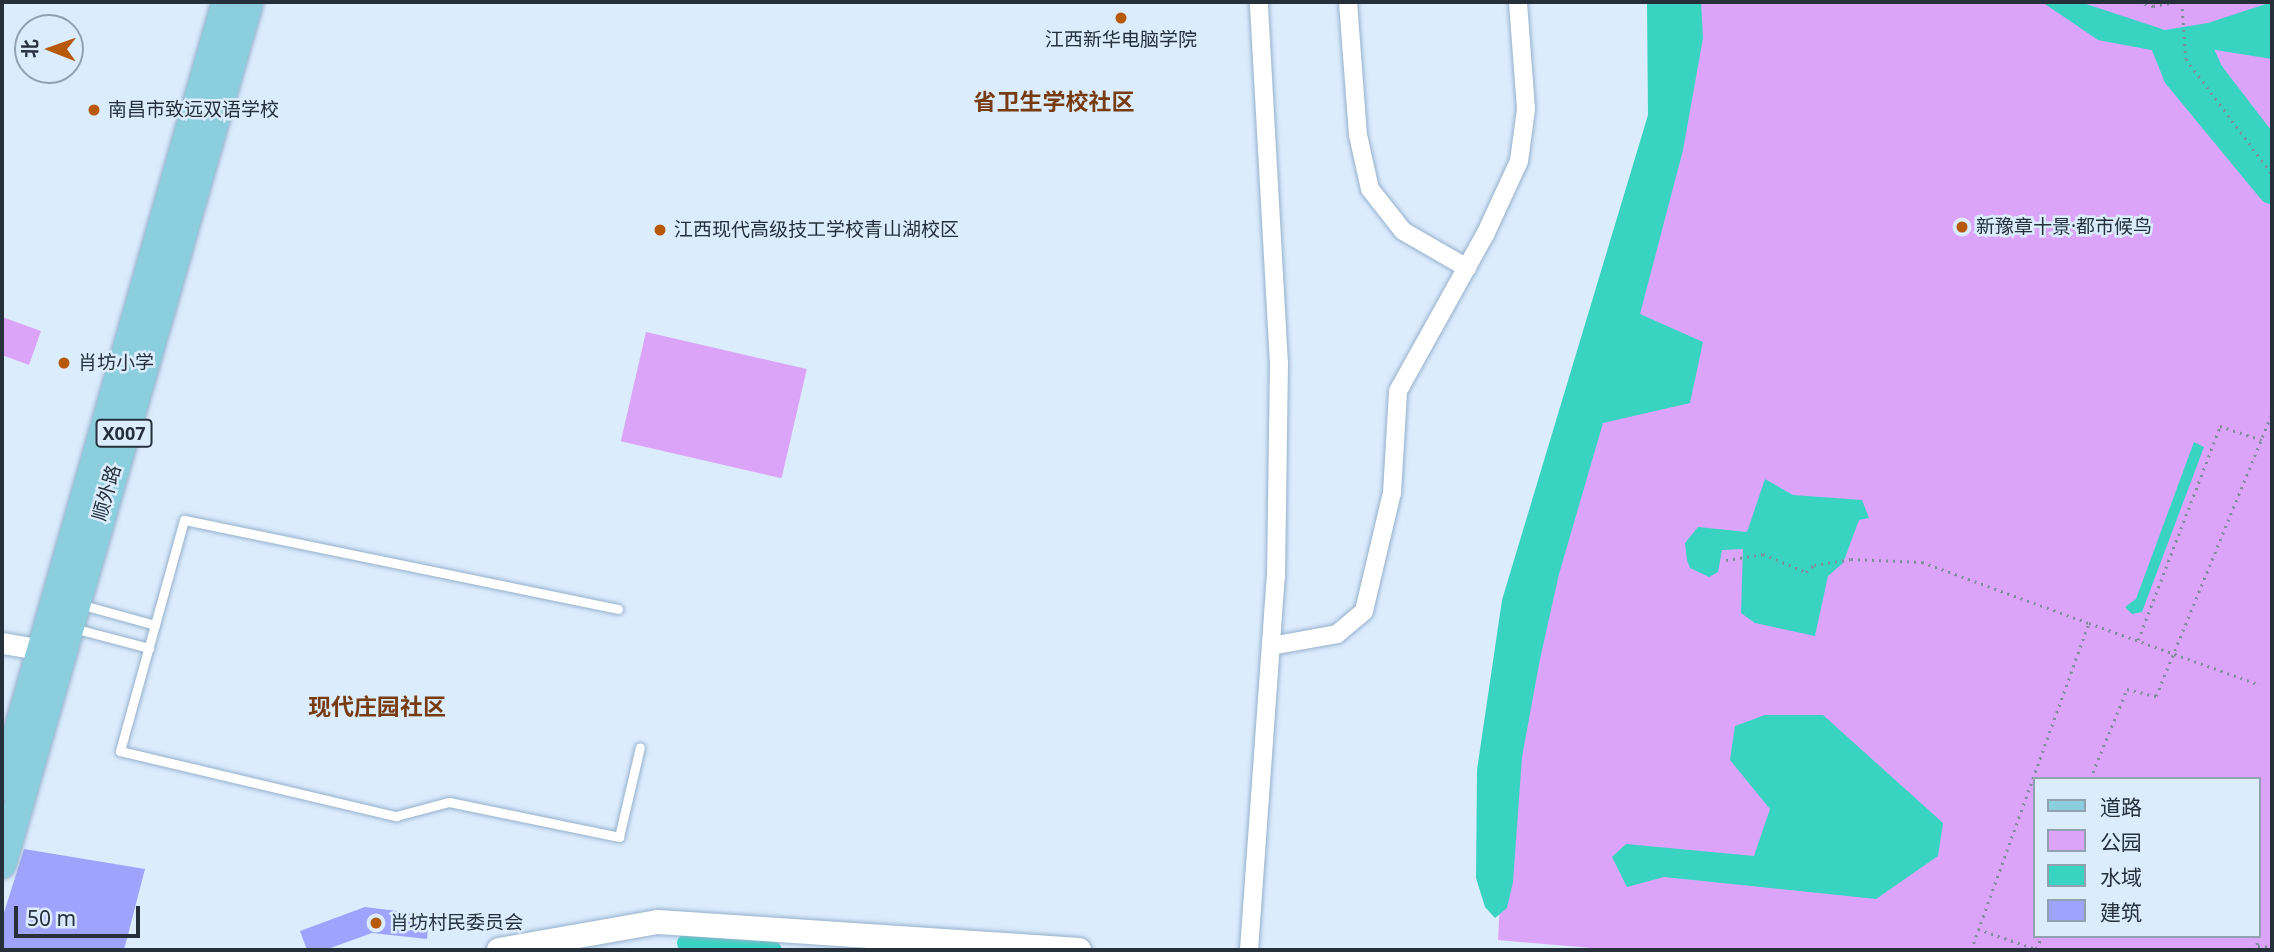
<!DOCTYPE html>
<html>
<head>
<meta charset="utf-8">
<style>
  body { margin:0 }
  #map { position:relative; width:2274px; height:952px; overflow:hidden; background:#dbecfd; font-family:"Noto Sans","Noto Sans SC",sans-serif }
  div>[style] { position:absolute }
  .green>* { inset:0; background:#dba4f8; transform-origin:0 0 }
  .water>* { inset:0; background:#38d4c1 }
  .canal>* { height:18px; margin:-9px; padding:0 9px; transform-origin:9px; border-radius:9px; background:#38d4c1 }
  .river>* { height:30px; margin:-15px; padding:0 15px; transform-origin:15px; border-radius:15px; background:#38d4c1 }
  .building>* { inset:0; background:#9fa3fd }
  .path>* { height:2.5px; margin-top:-1.25px; transform-origin:0; background:repeating-linear-gradient(90deg,#7f8d9a 0 2px,transparent 0 7px) }
  .roads { filter:drop-shadow(0 0 2px #95b0cb) drop-shadow(0 0 2px #95b0cb) }
  .service>* { height:9px; margin:-4.5px; padding:0 4.5px; transform-origin:4.5px; border-radius:4.5px; background:#fff }
  .minor>* { height:18px; margin:-9px; padding:0 9px; transform-origin:9px; border-radius:9px; background:#fff }
  .tertiary>* { height:21px; margin:-10.5px; padding:0 10.5px; transform-origin:10.5px; border-radius:10.5px; background:#fff }
  .secondary>* { height:24px; margin:-12px; padding:0 12px; transform-origin:12px; border-radius:12px; background:#fff }
  .primary>* { height:28px; margin:-14px; padding:0 14px; transform-origin:14px; border-radius:14px; background:#8bcedd }
  .dots>* { width:19px; height:19px; translate:-50% -50%; box-sizing:border-box; border:4px solid #dbecfd; border-radius:50% }
  span { translate:-50% -50%; white-space:nowrap; text-align:center; line-height:1.15; -webkit-text-stroke:5px #dbecfd; paint-order:stroke }
  .shield-label span { padding:2px 5px; background:#dbecfd; border:2px solid; border-radius:5px; -webkit-text-stroke-width:0 }
  .shield-label { font-size:18px; color:#25303a; font-weight:700 }
  .poi-label { font-size:19px; color:#25303a }
  .left { translate:0 -50%; text-align:left }
  .street-label { font-size:19px; color:#25303a }
  .quarter-label { font-size:23px; color:#783b0f; font-weight:700 }
  .frame { position:absolute; inset:0; border:4px solid #25303a; pointer-events:none }
  .legend { position:absolute; left:2033px; top:777px; width:228px; height:161px; box-sizing:border-box; background:#dbecfd; border:2px solid #92a1af; margin:0; padding:9px 12px; list-style:none; font-size:21px; color:#25303a }
  .legend li { display:flex; align-items:center; gap:14px; height:35px }
  .legend b { width:35px; border:2px solid #92a1af }
  .north { position:absolute; left:14px; top:14px; width:70px; height:70px; box-sizing:border-box; background:#dbecfd; border:2px solid #92a1af; border-radius:50%; rotate:271deg; font-size:19px; font-weight:700; line-height:28px; text-align:center; color:#25303a }
  .north::after { content:''; display:block; margin:auto; width:24px; height:32px; background:#b75909; clip-path:polygon(50% 0,100% 100%,50% 72%,0 100%) }
  .scale { position:absolute; left:14px; top:906px; width:126px; height:32px; box-sizing:border-box; border:4px solid #25303a; border-top:0; padding-left:9px; font-size:21px; line-height:24px; white-space:nowrap; color:#25303a; -webkit-text-stroke:5px #dbecfd; paint-order:stroke }
</style>
</head>
<body>
<div id="map">
  <div class="green">
    <i style="clip-path:polygon(evenodd,1673px 2px,2272px 2px,2272px 950px,1615px 950px,1498px 940px,1514px 623px,1674px 111px,1673px 2px,2034px 779px,2258px 779px,2258px 936px,2034px 936px,2034px 779px)"></i>
    <i style="clip-path:polygon(2px 317px,41px 331px,29px 365px,2px 355px)"></i>
    <i style="left:646px;top:332px;width:165px;height:112px;rotate:13deg"></i>
  </div>
  <div class="water">
    <i style="clip-path:polygon(1647px 2px,1701px 2px,1703px 38px,1683px 150px,1640px 314px,1703px 342px,1690px 403px,1603px 423px,1559px 574px,1540px 659px,1522px 757px,1513px 882px,1507px 908px,1495px 918px,1485px 907px,1476px 878px,1477px 770px,1502px 600px,1648px 115px)"></i>
    <i style="clip-path:polygon(2042px 2px,2080px 2px,2165px 30px,2208px 23px,2272px 2px,2272px 59px,2203px 48px,2162px 52px,2098px 40px)"></i>
    <i style="clip-path:polygon(2194px 442px,2204px 447px,2142px 612px,2132px 614px,2125px 607px,2136px 599px)"></i>
    <i style="clip-path:polygon(1765px 479px,1793px 495px,1862px 500px,1869px 518px,1859px 520px,1843px 563px,1828px 576px,1815px 636px,1755px 623px,1741px 613px,1743px 549px,1722px 550px,1718px 572px,1709px 577px,1690px 568px,1687px 560px,1685px 543px,1698px 527px,1747px 532px)"></i>
    <i style="clip-path:polygon(1765px 715px,1823px 715px,1943px 823px,1938px 856px,1876px 899px,1664px 877px,1627px 887px,1612px 857px,1626px 844px,1754px 856px,1770px 809px,1730px 760px,1735px 726px)"></i>
  </div>
  <div class="canal">
    <i style="left:686px;top:943px;width:87px;rotate:4.6deg"></i>
  </div>
  <div class="river">
    <i style="left:2166px;top:45px;width:32px;rotate:68deg"></i>
    <i style="left:2178px;top:75px;width:148px;rotate:50.5deg"></i>
    <i style="left:2196px;top:45px;width:32px;rotate:66deg"></i>
    <i style="left:2209px;top:74px;width:103px;rotate:52.5deg"></i>
  </div>
  <div class="building">
    <i style="clip-path:polygon(24px 849px,145px 869px,124px 950px,2px 950px,2px 919px)"></i>
    <i style="clip-path:polygon(365px 907px,429px 915px,427px 939px,372px 933px,325px 950px,307px 950px,300px 931px)"></i>
  </div>
  <div class="path">
    <i style="left:2138px;top:2px;width:16px;rotate:15deg"></i>
    <i style="left:2153px;top:6px;width:23px;rotate:-10deg"></i>
    <i style="left:2182px;top:2px;width:57px;rotate:86deg"></i>
    <i style="left:2186px;top:59px;width:144px;rotate:53.2deg"></i>
    <i style="left:1726px;top:560px;width:37px;rotate:-9deg"></i>
    <i style="left:1763px;top:554px;width:47px;rotate:22.7deg"></i>
    <i style="left:1806px;top:572px;width:11px;rotate:-41deg"></i>
    <i style="left:1814px;top:565px;width:37px;rotate:-9deg"></i>
    <i style="left:1851px;top:559px;width:71px;rotate:2.4deg"></i>
    <i style="left:1922px;top:562px;width:178px;rotate:20.1deg"></i>
    <i style="left:2138px;top:640px;width:229px;rotate:-69deg"></i>
    <i style="left:2220px;top:426px;width:44px;rotate:18.4deg"></i>
    <i style="left:2090px;top:779px;width:97px;rotate:-67.7deg"></i>
    <i style="left:2127px;top:689px;width:30px;rotate:14deg"></i>
    <i style="left:2156px;top:696px;width:306px;rotate:-67.7deg"></i>
    <i style="left:1978px;top:929px;width:61px;rotate:19deg"></i>
    <i style="left:2036px;top:949px;width:14px;rotate:-65deg"></i>
    <i style="left:2256px;top:936px;width:10px;rotate:79deg"></i>
    <i style="left:2258px;top:946px;width:14px;rotate:4deg"></i>
    <i style="left:1971px;top:950px;width:348px;rotate:-70.2deg"></i>
    <i style="left:2089px;top:623px;width:182px;rotate:19.9deg"></i>
  </div>
  <div class="roads">
    <div class="service">
      <i style="left:79px;top:604px;width:79px;rotate:15.4deg"></i>
      <i style="left:618px;top:609px;width:443px;rotate:-168.4deg"></i>
      <i style="left:184px;top:520px;width:240px;rotate:105.5deg"></i>
      <i style="left:120px;top:751px;width:284px;rotate:13.3deg"></i>
      <i style="left:396px;top:816px;width:55px;rotate:-14.8deg"></i>
      <i style="left:449px;top:802px;width:174px;rotate:11.6deg"></i>
      <i style="left:619px;top:837px;width:92px;rotate:-76.9deg"></i>
      <i style="left:73px;top:628px;width:79px;rotate:14.7deg"></i>
    </div>
    <div class="minor">
      <i style="left:1348px;top:2px;width:133px;rotate:85.7deg"></i>
      <i style="left:1358px;top:135px;width:55px;rotate:77.5deg"></i>
      <i style="left:1370px;top:189px;width:53px;rotate:51.8deg"></i>
      <i style="left:1403px;top:231px;width:74px;rotate:30deg"></i>
      <i style="left:1271px;top:646px;width:67px;rotate:-10.3deg"></i>
      <i style="left:1337px;top:634px;width:35px;rotate:-40deg"></i>
      <i style="left:1364px;top:611px;width:121px;rotate:-76.7deg"></i>
      <i style="left:1392px;top:493px;width:102px;rotate:-86.6deg"></i>
      <i style="left:1398px;top:391px;width:179px;rotate:-60.9deg"></i>
      <i style="left:1485px;top:235px;width:81px;rotate:-65.3deg"></i>
      <i style="left:1519px;top:161px;width:52px;rotate:-82.3deg"></i>
      <i style="left:1526px;top:109px;width:107px;rotate:-94.3deg"></i>
      <i style="left:1249px;top:950px;width:374px;rotate:-85.9deg"></i>
      <i style="left:1276px;top:577px;width:213px;rotate:-89.2deg"></i>
      <i style="left:1279px;top:364px;width:363px;rotate:-93.2deg"></i>
    </div>
    <div class="tertiary">
      <i style="left:2px;top:643px;width:54px;rotate:9.6deg"></i>
    </div>
    <div class="secondary">
      <i style="left:499px;top:950px;width:161px;rotate:-10deg"></i>
      <i style="left:658px;top:922px;width:422px;rotate:3.8deg"></i>
    </div>
    <div class="primary">
      <i style="left:2px;top:787px;width:816px;rotate:-74.07deg"></i>
      <i style="left:2px;top:864px;width:897px;rotate:-74.01deg"></i>
    </div>
  </div>
  <div class="dots">
    <i style="left:1121px;top:18px;background:#b75909"></i>
    <i style="left:94px;top:110px;background:#b75909"></i>
    <i style="left:1962px;top:227px;background:#b75909"></i>
    <i style="left:660px;top:230px;background:#b75909"></i>
    <i style="left:64px;top:363px;background:#b75909"></i>
    <i style="left:376px;top:923px;background:#b75909"></i>
  </div>
  <div class="shield-label">
    <span style="left:124px;top:433px">X007</span>
  </div>
  <div class="poi-label">
    <span style="left:1121px;top:40px">江西新华电脑学院</span>
    <span class="left" style="left:108px;top:110px">南昌市致远双语学校</span>
    <span class="left" style="left:1976px;top:227px">新豫章十景·都市候鸟</span>
    <span class="left" style="left:674px;top:230px">江西现代高级技工学校青山湖校区</span>
    <span class="left" style="left:78px;top:363px">肖坊小学</span>
    <span class="left" style="left:390px;top:923px">肖坊村民委员会</span>
  </div>
  <div class="street-label">
    <span style="left:107px;top:493px;rotate:-74deg">顺外路</span>
  </div>
  <div class="quarter-label">
    <span style="left:1054px;top:101px">省卫生学校社区</span>
    <span style="left:377px;top:706px">现代庄园社区</span>
  </div>
  <div class="frame"></div>
  <ul class="legend">
  <li><b style="height:9px;background:#8bcedd"></b>道路</li>
  <li><b style="height:19px;background:#dba4f8"></b>公园</li>
  <li><b style="height:19px;background:#38d4c1"></b>水域</li>
  <li><b style="height:19px;background:#9fa3fd"></b>建筑</li>
  </ul>
  <div class="north">北</div>
  <div class="scale">50 m</div>
</div>
</body>
</html>
